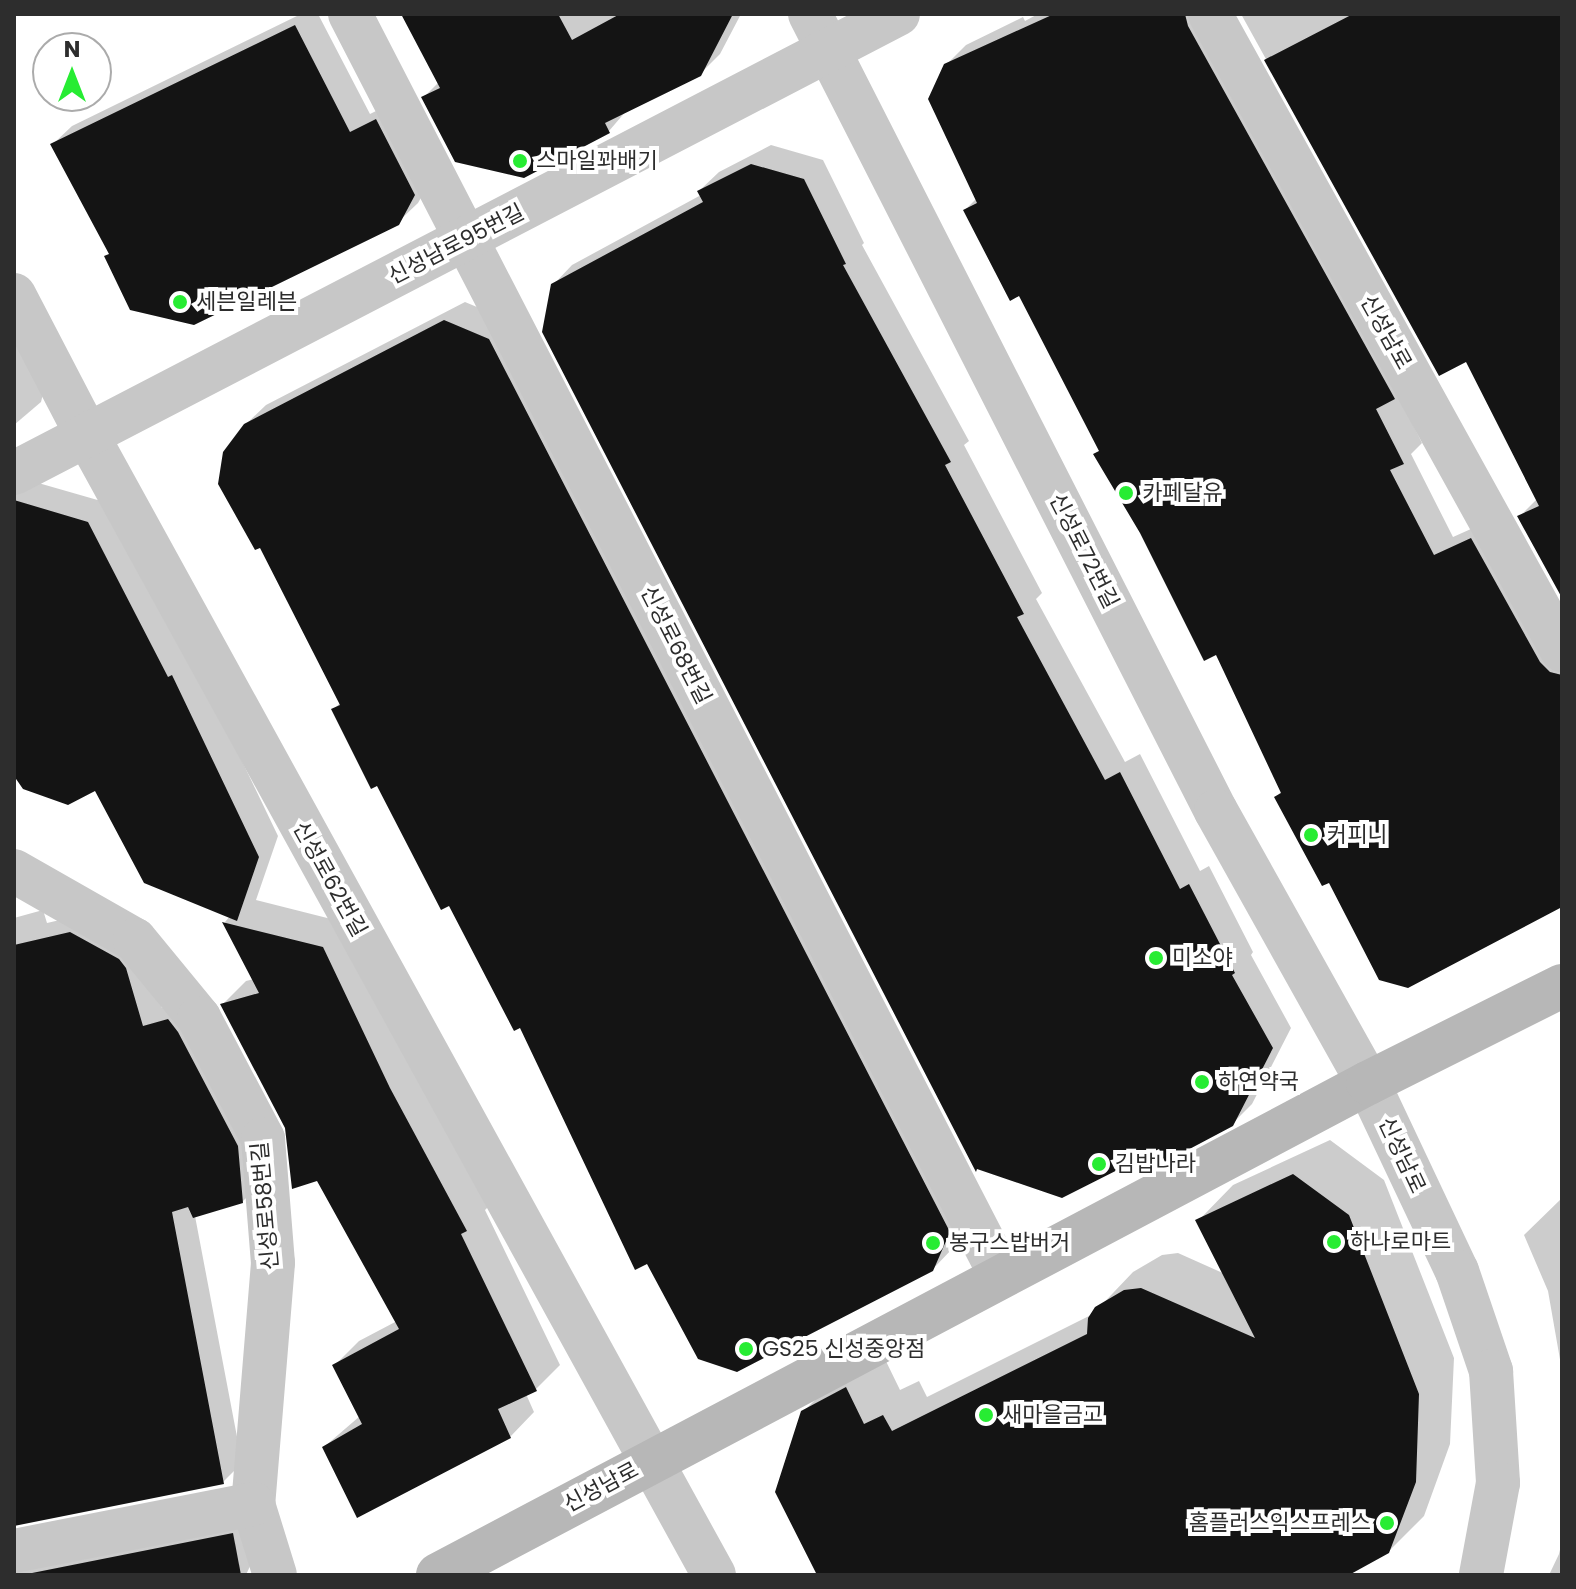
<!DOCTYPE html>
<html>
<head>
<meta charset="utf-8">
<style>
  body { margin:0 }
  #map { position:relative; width:1576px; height:1589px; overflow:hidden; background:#fff; font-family:Poppins,"Noto Sans KR",sans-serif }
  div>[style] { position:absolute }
  .shadow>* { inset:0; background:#0003 }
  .building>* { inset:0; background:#141414 }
  .street>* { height:44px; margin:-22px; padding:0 22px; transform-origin:22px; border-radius:22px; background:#c7c7c7 }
  .secondary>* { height:44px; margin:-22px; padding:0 22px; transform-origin:22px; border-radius:22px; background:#b7b7b7 }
  .dots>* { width:22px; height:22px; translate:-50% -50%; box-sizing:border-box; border:4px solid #fff; border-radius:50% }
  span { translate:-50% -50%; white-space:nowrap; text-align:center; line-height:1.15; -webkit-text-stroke:8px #fff; paint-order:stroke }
  .poi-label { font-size:22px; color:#2d2d2d }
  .left { translate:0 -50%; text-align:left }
  .right { translate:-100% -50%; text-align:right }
  .street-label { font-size:22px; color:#2d2d2d }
  .frame { position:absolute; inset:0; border:16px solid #2d2d2d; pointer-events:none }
  .north { position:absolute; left:32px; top:32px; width:80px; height:80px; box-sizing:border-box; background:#fff; border:2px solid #ababab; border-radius:50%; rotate:0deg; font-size:22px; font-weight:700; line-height:32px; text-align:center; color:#2d2d2d }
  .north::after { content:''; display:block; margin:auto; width:28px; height:36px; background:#27ec33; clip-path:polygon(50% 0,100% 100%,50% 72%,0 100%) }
</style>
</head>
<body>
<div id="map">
  <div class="shadow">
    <i style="clip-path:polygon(301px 14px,318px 14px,370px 114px,396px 101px,434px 175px,418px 203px,397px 223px,111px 252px,52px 145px,72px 126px)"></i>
    <i style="clip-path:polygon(403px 14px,741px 14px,720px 54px,700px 74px,627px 110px,609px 131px,423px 98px,439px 82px)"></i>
    <i style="clip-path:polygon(1038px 14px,1211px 14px,1422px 443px,1411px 454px,1453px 537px,1491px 520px,1562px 646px,1562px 905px,1330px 880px,1276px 797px,1282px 791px,1217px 653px,1101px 450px,1020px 293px,965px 210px,977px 198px,946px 65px,966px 45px,1023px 17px,1025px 21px)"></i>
    <i style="clip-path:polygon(1241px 14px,1562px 14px,1562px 594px,1519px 517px,1537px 499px,1467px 359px,1440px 373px)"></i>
    <i style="clip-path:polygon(771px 145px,823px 160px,864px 243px,862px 245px,969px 441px,964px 445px,1042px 593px,1036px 599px,1125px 762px,1140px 754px,1200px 871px,1209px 866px,1253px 952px,1251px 955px,1291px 1028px,1252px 1104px,1232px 1124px,1160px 1147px,553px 285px,572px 265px,701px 195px,699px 191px,719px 172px)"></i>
    <i style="clip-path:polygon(465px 302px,508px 320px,968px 1211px,952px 1249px,932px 1270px,521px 1026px,334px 709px,341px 702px,245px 425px,266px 405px)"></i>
    <i style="clip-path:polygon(14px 310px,49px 370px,41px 402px,14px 425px)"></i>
    <i style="clip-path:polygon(14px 476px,108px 503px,192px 657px,278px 836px,256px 900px,347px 923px,490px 1205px,485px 1210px,560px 1365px,536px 1389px,526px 1394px,534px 1412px,510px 1437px,324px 1447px,360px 1416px,334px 1366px,359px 1341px,397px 1321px,222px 1005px,246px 981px,254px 979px,225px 922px,230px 916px,96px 788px,14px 773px)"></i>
    <i style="clip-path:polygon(43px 910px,47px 923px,90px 913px,145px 949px,162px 1008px,187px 1001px,262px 1182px,242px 1202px,195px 1216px,242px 1463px,223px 1482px,14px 1523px,14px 918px)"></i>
    <i style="clip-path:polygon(1330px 1140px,1384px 1180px,1454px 1358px,1450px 1444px,1424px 1516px,1388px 1552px,1345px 1575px,819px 1575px,803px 1412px,839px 1376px,882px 1353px,900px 1390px,919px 1381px,927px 1397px,1093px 1314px,1133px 1272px,1162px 1255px,1178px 1253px,1225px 1274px,1198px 1221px,1233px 1185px)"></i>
    <i style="clip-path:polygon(1562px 1198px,1562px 1371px,1548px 1291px,1524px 1235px)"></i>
    <i style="clip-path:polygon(252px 1515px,258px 1548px,246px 1575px,14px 1575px,14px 1560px)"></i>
    <i style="clip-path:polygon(1562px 1541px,1562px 1575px,1549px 1575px,1559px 1554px)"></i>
  </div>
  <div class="building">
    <i style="clip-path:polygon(401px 14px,558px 14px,572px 40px,620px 14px,733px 14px,701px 76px,605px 123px,610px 133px,524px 178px,455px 162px,421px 97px,440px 88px)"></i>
    <i style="clip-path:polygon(1054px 14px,1185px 14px,1188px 26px,1395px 399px,1376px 409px,1404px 464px,1390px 470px,1434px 555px,1471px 538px,1540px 662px,1550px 672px,1562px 675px,1562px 907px,1408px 988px,1379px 980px,1329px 883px,1322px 886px,1274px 797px,1281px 793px,1216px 655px,1204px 661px,1140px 533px,1093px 454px,1099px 451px,1019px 296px,1010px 301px,963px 210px,977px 203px,928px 99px,944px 64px)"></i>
    <i style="clip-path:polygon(1353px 14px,1562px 14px,1562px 598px,1517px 516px,1539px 506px,1466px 362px,1439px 376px,1264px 60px)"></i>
    <i style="clip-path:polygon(295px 25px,350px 132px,376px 119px,415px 195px,399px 225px,194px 325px,130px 310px,104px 256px,109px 254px,50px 144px)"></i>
    <i style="clip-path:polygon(751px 164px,804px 179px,846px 264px,843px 265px,951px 462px,945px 465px,1024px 614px,1017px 617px,1105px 780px,1120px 772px,1180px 889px,1189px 884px,1235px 973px,1232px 975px,1273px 1048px,1233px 1126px,1165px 1162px,1159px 1149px,1062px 1198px,977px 1169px,976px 1172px,542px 332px,551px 284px,703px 202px,697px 191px)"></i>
    <i style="clip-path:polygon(444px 320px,489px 339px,950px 1232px,933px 1271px,737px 1372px,698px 1359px,647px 1264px,635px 1270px,520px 1028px,514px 1031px,449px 906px,441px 910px,377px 786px,371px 789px,331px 709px,340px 705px,260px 548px,255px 550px,218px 484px,223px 452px,244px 424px)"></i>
    <i style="clip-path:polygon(14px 500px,88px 522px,168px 677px,172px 675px,259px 857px,237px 921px,144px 883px,95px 791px,68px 805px,23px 789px,14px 776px)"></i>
    <i style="clip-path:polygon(222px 922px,323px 947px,390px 1088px,467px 1231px,461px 1234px,537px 1391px,498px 1409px,511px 1438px,357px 1518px,322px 1447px,362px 1424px,332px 1365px,399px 1329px,317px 1181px,292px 1189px,285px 1128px,220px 1004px,259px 993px)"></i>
    <i style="clip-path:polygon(70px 932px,119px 959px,126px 968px,143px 1026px,168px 1019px,178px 1032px,238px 1146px,243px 1203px,193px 1218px,188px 1207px,172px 1212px,224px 1484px,14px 1526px,14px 945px)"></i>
    <i style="clip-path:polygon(1293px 1174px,1349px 1215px,1419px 1394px,1416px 1482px,1389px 1553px,1349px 1575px,817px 1575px,775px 1492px,801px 1411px,846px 1387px,864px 1424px,883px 1415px,892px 1431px,1087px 1334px,1088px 1318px,1095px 1307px,1124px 1290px,1141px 1288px,1255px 1338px,1195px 1220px)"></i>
    <i style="clip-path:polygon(233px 1533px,241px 1575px,22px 1575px)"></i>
  </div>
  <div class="street">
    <i style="left:350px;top:14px;width:1420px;rotate:62.71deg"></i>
    <i style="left:810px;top:14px;width:894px;rotate:63.01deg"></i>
    <i style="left:1216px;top:811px;width:312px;rotate:60.8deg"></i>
    <i style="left:1368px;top:1083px;width:208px;rotate:64.7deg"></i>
    <i style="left:1457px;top:1271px;width:106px;rotate:71.2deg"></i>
    <i style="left:1491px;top:1371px;width:112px;rotate:86.4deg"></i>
    <i style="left:1498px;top:1483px;width:94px;rotate:100.5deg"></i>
    <i style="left:1210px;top:14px;width:727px;rotate:61.04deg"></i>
    <i style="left:14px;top:295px;width:158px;rotate:62.5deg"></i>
    <i style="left:87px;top:435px;width:1301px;rotate:61.19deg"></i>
    <i style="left:14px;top:473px;width:996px;rotate:-27.44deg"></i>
    <i style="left:14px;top:871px;width:139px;rotate:29.7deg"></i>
    <i style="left:135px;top:940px;width:101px;rotate:50.6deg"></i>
    <i style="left:199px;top:1018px;width:137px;rotate:62.1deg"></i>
    <i style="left:263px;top:1139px;width:124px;rotate:85.4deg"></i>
    <i style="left:273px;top:1263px;width:242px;rotate:94.7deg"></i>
    <i style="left:253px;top:1504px;width:74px;rotate:72.8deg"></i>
    <i style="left:14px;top:1551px;width:244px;rotate:-11.1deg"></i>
  </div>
  <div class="secondary">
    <i style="left:438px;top:1575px;width:1052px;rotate:-27.88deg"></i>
    <i style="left:1368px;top:1083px;width:217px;rotate:-26.6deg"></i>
  </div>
  <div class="dots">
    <i style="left:520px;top:161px;background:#27ec33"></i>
    <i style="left:180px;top:302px;background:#27ec33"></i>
    <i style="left:1126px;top:493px;background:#27ec33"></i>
    <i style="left:1311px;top:835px;background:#27ec33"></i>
    <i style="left:1156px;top:958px;background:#27ec33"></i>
    <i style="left:1202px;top:1082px;background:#27ec33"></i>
    <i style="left:1099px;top:1164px;background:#27ec33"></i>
    <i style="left:1334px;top:1242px;background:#27ec33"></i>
    <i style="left:933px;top:1243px;background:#27ec33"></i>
    <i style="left:746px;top:1349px;background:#27ec33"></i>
    <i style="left:986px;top:1415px;background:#27ec33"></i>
    <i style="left:1387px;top:1523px;background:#27ec33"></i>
  </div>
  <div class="poi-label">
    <span class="left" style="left:536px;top:161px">스마일꽈배기</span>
    <span class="left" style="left:196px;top:302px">세븐일레븐</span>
    <span class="left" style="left:1142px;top:493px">카페달유</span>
    <span class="left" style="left:1327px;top:835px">커피니</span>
    <span class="left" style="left:1172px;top:958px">미소야</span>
    <span class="left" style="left:1218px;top:1082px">하연약국</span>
    <span class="left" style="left:1115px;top:1164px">김밥나라</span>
    <span class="left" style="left:1350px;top:1242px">하나로마트</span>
    <span class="left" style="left:949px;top:1243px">봉구스밥버거</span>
    <span class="left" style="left:762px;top:1349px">GS25 신성중앙점</span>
    <span class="left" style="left:1002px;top:1415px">새마을금고</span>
    <span class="right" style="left:1371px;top:1523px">홈플러스익스프레스</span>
  </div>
  <div class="street-label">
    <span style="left:456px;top:244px;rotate:-27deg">신성남로95번길</span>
    <span style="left:1386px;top:332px;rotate:61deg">신성남로</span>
    <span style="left:1084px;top:551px;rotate:63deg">신성로72번길</span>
    <span style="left:676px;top:645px;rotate:63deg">신성로68번길</span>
    <span style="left:330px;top:879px;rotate:61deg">신성로62번길</span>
    <span style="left:1402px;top:1155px;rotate:65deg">신성남로</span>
    <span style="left:265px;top:1206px;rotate:-95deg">신성로58번길</span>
    <span style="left:601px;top:1487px;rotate:-28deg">신성남로</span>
  </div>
  <div class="frame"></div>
  <div class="north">N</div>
</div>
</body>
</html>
